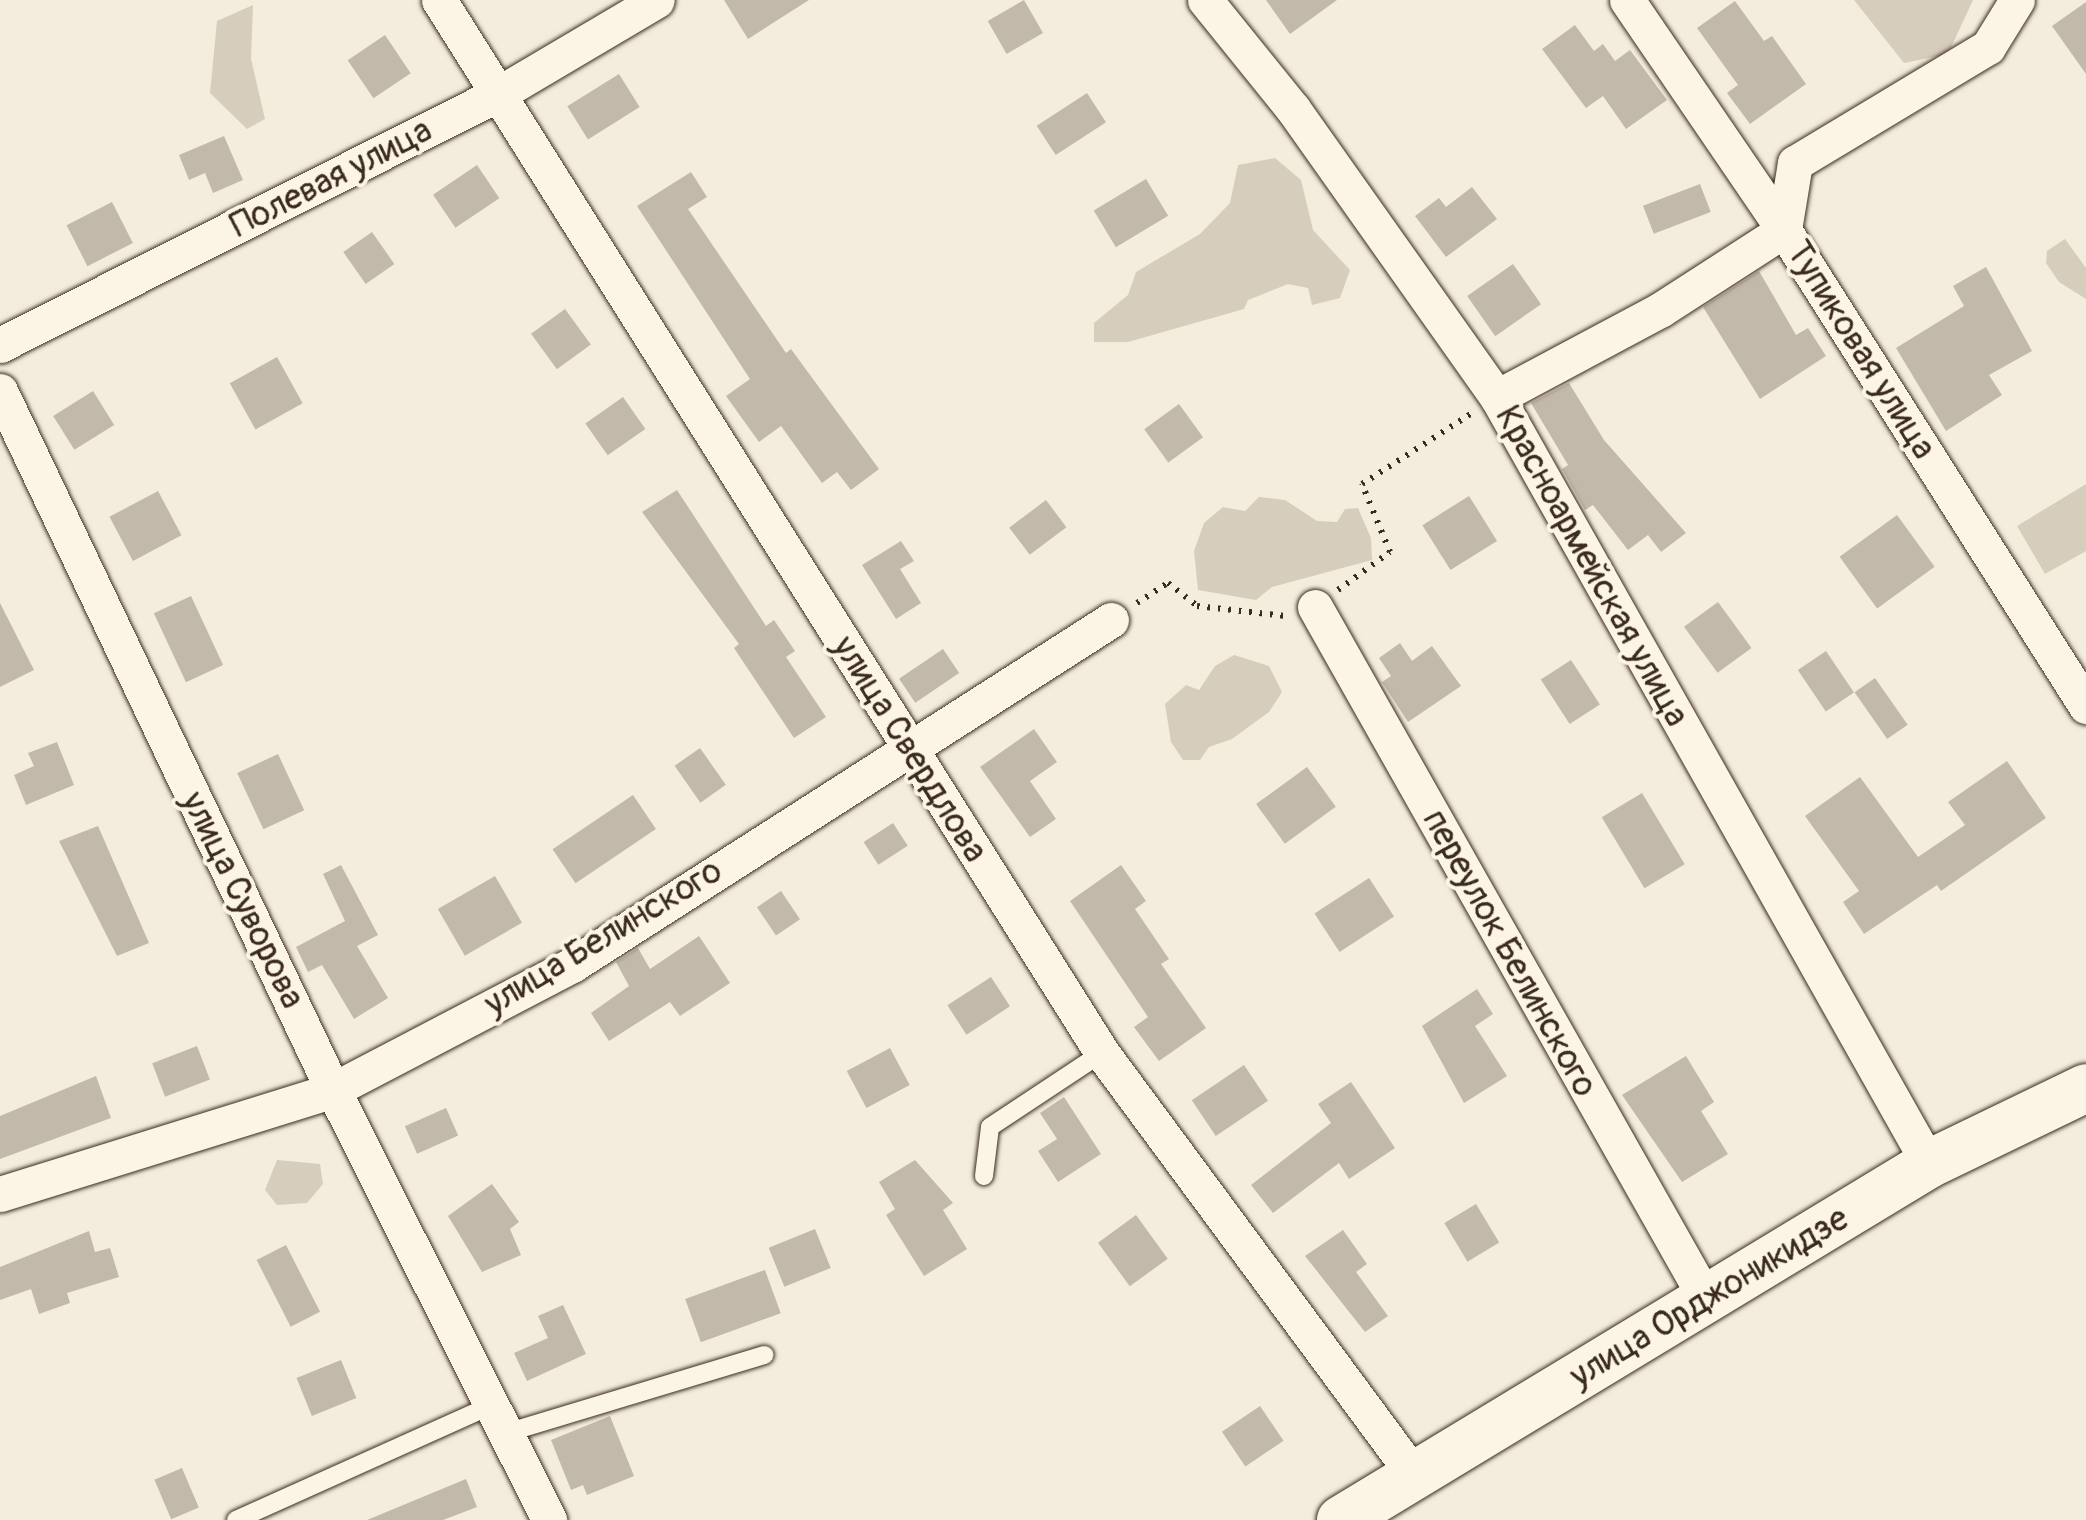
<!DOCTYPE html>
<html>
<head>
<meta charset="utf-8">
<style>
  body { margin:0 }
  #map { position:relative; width:2086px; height:1520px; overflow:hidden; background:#f4eddd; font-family:Pangolin,sans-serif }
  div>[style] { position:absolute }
  .green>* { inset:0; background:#d6cdbd }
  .building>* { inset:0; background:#c3b9aa; transform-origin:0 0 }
  .path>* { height:6px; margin-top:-3px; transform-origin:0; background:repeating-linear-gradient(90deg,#3b2a1e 0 2.5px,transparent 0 10.5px) }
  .roads { filter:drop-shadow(0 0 2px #3b2a1e) drop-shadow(0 0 2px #3b2a1e) }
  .lane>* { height:18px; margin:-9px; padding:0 9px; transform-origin:9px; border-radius:9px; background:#fcf5e5 }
  .street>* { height:35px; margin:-17.5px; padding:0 17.5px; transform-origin:17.5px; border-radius:17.5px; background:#fcf5e5 }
  .secondary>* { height:48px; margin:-24px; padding:0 24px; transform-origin:24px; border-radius:24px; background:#fcf5e5 }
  span { translate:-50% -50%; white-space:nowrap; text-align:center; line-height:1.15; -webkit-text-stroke:8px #fcf5e5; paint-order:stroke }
  .street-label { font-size:35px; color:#3b2a1e }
</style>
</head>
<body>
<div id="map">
  <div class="green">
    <i style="clip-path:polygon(1854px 0,1973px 0,1948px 54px,1904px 63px)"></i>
    <i style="clip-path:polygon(253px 5px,251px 59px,265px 119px,247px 129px,210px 93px,217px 21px)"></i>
    <i style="clip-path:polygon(1275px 158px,1301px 180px,1313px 230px,1350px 270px,1340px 298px,1312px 305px,1308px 288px,1288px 284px,1248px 300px,1244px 309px,1128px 342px,1094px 342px,1094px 323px,1128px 295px,1136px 272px,1200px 234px,1230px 203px,1238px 165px)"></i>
    <i style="clip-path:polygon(2065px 239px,2086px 268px,2086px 299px,2059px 282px,2046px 263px,2047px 251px)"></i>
    <i style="clip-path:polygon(2086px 484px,2086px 551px,2045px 574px,2017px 526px)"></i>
    <i style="clip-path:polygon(1259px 497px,1285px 500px,1317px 521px,1337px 522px,1345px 509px,1358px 508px,1371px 538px,1372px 560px,1272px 587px,1256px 600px,1198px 590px,1194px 551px,1204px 523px,1223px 507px,1245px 511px)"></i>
    <i style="clip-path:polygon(1234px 655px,1269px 666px,1282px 692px,1269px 712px,1232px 739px,1209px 747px,1200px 760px,1183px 760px,1171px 742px,1165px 704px,1186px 685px,1199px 690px,1215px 666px)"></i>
    <i style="clip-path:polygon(277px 1160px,320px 1164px,323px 1184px,307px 1203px,277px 1205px,265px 1190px)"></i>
  </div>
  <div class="building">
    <i style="clip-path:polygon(724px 0,809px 0,748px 39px)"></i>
    <i style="left:1024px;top:0;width:38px;height:42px;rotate:60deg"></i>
    <i style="clip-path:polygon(1266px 0,1337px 0,1290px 34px)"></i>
    <i style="clip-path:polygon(1735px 1px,1764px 41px,1772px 36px,1806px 84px,1750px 124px,1727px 93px,1738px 85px,1697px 28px)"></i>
    <i style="clip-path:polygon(2086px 2px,2086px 74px,2052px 26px)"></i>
    <i style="clip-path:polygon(1575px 25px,1594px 51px,1603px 44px,1615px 61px,1630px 50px,1667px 100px,1626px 129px,1603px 96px,1586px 108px,1542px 49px)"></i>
    <i style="left:385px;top:35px;width:46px;height:45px;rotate:56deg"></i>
    <i style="left:619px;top:74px;width:39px;height:61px;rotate:58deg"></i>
    <i style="left:1087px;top:93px;width:35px;height:60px;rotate:57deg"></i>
    <i style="clip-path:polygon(224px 136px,243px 180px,213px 193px,205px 173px,189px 180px,179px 155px)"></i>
    <i style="left:477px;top:165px;width:40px;height:53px;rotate:56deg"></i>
    <i style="clip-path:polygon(691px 172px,707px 197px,688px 209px,786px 353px,791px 349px,879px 469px,851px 490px,837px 472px,822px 483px,781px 426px,759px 442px,726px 396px,750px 379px,637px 206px)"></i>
    <i style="left:1146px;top:179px;width:43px;height:61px;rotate:59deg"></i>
    <i style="left:1700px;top:184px;width:30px;height:61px;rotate:69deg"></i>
    <i style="clip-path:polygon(1472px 187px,1497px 219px,1446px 257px,1415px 216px,1439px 198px,1446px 207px)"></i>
    <i style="left:112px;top:202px;width:46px;height:51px;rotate:63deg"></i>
    <i style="left:372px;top:232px;width:39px;height:35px;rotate:55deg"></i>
    <i style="left:1513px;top:264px;width:49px;height:56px;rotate:55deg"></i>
    <i style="clip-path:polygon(1986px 267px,2032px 351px,1989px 375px,2002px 395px,1946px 431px,1896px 348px,1964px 306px,1953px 286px)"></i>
    <i style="clip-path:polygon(1759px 271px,1796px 335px,1808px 328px,1826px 356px,1760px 399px,1703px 307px)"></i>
    <i style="left:565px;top:309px;width:44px;height:42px;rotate:54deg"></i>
    <i style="left:277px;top:357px;width:53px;height:54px;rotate:61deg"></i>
    <i style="clip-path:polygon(1569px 383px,1604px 440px,1686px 533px,1661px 552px,1648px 535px,1628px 550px,1593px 505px,1585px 510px,1562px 469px,1568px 465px,1531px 403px)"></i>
    <i style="left:93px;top:391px;width:40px;height:47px;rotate:58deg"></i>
    <i style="left:623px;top:397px;width:39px;height:46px;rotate:55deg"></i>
    <i style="left:1179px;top:404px;width:41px;height:43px;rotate:54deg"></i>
    <i style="clip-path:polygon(677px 490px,766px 626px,774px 620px,795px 651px,786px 657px,826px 717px,794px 738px,734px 648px,739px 644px,642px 512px)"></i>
    <i style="left:158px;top:491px;width:50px;height:55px;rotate:62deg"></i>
    <i style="left:1469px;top:496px;width:53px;height:55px;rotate:58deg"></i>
    <i style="left:1046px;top:500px;width:34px;height:46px;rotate:53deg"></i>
    <i style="left:1897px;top:515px;width:64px;height:71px;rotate:54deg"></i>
    <i style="clip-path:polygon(901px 541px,914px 561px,900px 569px,921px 603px,896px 619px,862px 565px)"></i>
    <i style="left:191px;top:596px;width:76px;height:41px;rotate:65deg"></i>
    <i style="left:1718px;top:602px;width:57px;height:42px;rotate:54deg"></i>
    <i style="clip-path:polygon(0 603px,34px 670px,0 687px)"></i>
    <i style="clip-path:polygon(1400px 643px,1412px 661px,1432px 646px,1461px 686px,1408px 722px,1382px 682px,1391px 676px,1379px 658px)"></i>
    <i style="left:943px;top:649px;width:29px;height:53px;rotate:56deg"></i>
    <i style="left:1826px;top:651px;width:50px;height:34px;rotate:56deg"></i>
    <i style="left:1571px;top:660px;width:53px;height:36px;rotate:57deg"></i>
    <i style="left:1875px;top:678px;width:57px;height:25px;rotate:55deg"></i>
    <i style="clip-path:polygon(1034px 729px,1057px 762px,1030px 781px,1056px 819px,1030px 837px,980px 767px)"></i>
    <i style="clip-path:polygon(57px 742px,74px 785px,26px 805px,14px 775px,34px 766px,28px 753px)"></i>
    <i style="left:700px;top:748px;width:45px;height:31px;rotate:55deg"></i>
    <i style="left:278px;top:754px;width:62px;height:45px;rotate:65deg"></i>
    <i style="clip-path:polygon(2007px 761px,2046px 818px,1941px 891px,1937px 885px,1864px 934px,1843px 902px,1859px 891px,1805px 816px,1860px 777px,1918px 857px,1965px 825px,1948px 802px)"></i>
    <i style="left:1307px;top:767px;width:49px;height:63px;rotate:54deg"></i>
    <i style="left:1642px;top:793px;width:83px;height:47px;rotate:59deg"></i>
    <i style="left:633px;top:795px;width:41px;height:97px;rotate:56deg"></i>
    <i style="left:893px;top:823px;width:27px;height:35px;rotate:57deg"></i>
    <i style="clip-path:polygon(98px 826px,149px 943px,117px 956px,59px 841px)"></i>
    <i style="clip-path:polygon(341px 865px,378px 935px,357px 946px,388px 998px,354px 1019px,322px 965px,308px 972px,296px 947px,345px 921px,323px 874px)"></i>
    <i style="clip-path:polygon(1121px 865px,1146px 901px,1135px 909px,1169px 959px,1161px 964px,1206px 1028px,1159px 1061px,1134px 1027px,1148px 1017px,1070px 901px)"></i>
    <i style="left:495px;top:876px;width:54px;height:66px;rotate:60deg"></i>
    <i style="left:1369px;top:878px;width:46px;height:65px;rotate:57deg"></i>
    <i style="left:781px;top:891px;width:34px;height:29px;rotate:56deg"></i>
    <i style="clip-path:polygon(699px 936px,730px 983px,680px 1016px,670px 1002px,609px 1041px,591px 1013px,629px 986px,616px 962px,638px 948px,650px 969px)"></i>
    <i style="left:991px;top:977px;width:35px;height:52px;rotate:57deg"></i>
    <i style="clip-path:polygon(1477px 989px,1493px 1014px,1475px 1026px,1507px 1076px,1464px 1103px,1422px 1026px)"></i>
    <i style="left:197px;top:1046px;width:36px;height:48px;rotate:69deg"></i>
    <i style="left:890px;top:1048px;width:42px;height:49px;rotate:62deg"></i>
    <i style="clip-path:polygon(1686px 1056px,1714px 1102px,1701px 1111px,1728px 1154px,1682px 1182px,1622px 1095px)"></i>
    <i style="left:1244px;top:1065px;width:43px;height:63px;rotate:56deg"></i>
    <i style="clip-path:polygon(96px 1076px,111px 1118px,0 1159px,0 1116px)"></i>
    <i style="clip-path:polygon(1351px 1082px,1395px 1148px,1349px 1179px,1339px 1163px,1273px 1213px,1251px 1185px,1331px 1123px,1318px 1104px)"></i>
    <i style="clip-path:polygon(1064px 1097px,1101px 1154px,1058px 1182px,1038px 1151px,1057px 1139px,1040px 1113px)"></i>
    <i style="left:446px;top:1108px;width:30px;height:45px;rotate:66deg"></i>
    <i style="clip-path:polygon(915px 1160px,953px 1203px,943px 1210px,967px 1249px,924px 1276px,886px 1215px,895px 1209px,879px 1182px)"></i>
    <i style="clip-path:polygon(492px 1184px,519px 1222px,510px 1229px,521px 1255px,482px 1272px,448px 1216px)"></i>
    <i style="left:1476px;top:1204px;width:45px;height:37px;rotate:59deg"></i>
    <i style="left:1136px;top:1215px;width:54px;height:47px;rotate:54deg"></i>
    <i style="left:815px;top:1229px;width:42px;height:50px;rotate:68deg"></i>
    <i style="clip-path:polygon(1343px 1230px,1367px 1264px,1356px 1272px,1388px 1316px,1365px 1332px,1305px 1256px)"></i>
    <i style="clip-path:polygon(89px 1231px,95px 1252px,110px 1248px,119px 1277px,67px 1293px,70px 1303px,39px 1314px,31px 1289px,0 1300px,0 1267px)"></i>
    <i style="left:286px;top:1245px;width:75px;height:33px;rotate:63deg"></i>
    <i style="left:765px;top:1270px;width:46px;height:85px;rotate:70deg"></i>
    <i style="clip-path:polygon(563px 1305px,586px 1354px,527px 1381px,514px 1353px,548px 1338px,538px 1316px)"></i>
    <i style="left:341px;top:1360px;width:41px;height:48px;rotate:68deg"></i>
    <i style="left:1260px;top:1406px;width:42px;height:46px;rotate:56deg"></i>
    <i style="clip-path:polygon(610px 1416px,634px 1476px,587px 1495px,583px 1485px,571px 1490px,551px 1440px)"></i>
    <i style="left:182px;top:1468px;width:43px;height:30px;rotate:67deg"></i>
    <i style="clip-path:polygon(466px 1479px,477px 1507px,443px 1520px,367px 1520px)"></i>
  </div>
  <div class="path">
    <i style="left:1338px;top:590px;width:64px;rotate:-36.2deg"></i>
    <i style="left:1390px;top:552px;width:74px;rotate:-112.4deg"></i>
    <i style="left:1362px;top:484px;width:131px;rotate:-32.8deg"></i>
    <i style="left:1137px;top:603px;width:37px;rotate:-33deg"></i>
    <i style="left:1168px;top:583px;width:37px;rotate:38deg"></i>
    <i style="left:1197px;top:606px;width:89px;rotate:6.5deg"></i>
  </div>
  <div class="roads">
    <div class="lane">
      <i style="left:984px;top:1176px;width:49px;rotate:-83deg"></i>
      <i style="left:990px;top:1127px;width:134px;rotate:-33.5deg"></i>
      <i style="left:506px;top:1433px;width:270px;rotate:-16.8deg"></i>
      <i style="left:236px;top:1520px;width:281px;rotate:-24.2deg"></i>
    </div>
    <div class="street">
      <i style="left:439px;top:0;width:1244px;rotate:57.8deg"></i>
      <i style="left:1102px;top:1053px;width:525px;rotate:53.52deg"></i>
      <i style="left:1205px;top:0;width:140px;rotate:51.1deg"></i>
      <i style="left:1293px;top:109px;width:353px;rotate:54.7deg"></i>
      <i style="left:1497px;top:397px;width:880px;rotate:60.61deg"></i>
      <i style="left:1627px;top:0;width:278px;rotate:55.7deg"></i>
      <i style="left:1784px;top:230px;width:564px;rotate:57.61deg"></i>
      <i style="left:0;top:345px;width:560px;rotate:-26.75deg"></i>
      <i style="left:500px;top:93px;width:182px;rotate:-30.6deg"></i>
      <i style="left:0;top:391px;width:774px;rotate:64.53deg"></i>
      <i style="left:333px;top:1090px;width:481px;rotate:63.3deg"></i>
      <i style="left:1497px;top:397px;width:185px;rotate:-28.1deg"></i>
      <i style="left:1660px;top:310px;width:148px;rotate:-32.8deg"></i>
      <i style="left:1784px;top:230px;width:68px;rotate:-80.7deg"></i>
      <i style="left:1795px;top:163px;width:225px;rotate:-31deg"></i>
      <i style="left:1988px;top:47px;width:55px;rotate:-58.3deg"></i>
      <i style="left:1315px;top:607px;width:795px;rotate:60.53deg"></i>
      <i style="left:0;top:1194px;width:349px;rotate:-17.3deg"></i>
      <i style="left:333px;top:1090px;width:270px;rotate:-27.6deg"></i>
      <i style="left:572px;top:965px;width:640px;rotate:-32.62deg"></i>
    </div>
    <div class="secondary">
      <i style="left:1341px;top:1520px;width:687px;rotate:-31.19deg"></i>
      <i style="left:1929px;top:1164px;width:174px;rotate:-25.8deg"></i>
    </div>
  </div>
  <div class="street-label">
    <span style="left:331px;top:178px;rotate:-27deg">Полевая улица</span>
    <span style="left:1861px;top:350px;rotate:58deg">Тупиковая улица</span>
    <span style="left:1592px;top:566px;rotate:61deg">Красноармейская улица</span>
    <span style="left:910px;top:749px;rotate:58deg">улица Свердлова</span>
    <span style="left:243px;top:900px;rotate:64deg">улица Суворова</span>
    <span style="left:603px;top:937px;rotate:-31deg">улица Белинского</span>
    <span style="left:1510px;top:953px;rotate:61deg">переулок Белинского</span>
    <span style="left:1709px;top:1297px;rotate:-31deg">улица Орджоникидзе</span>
  </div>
</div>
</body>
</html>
